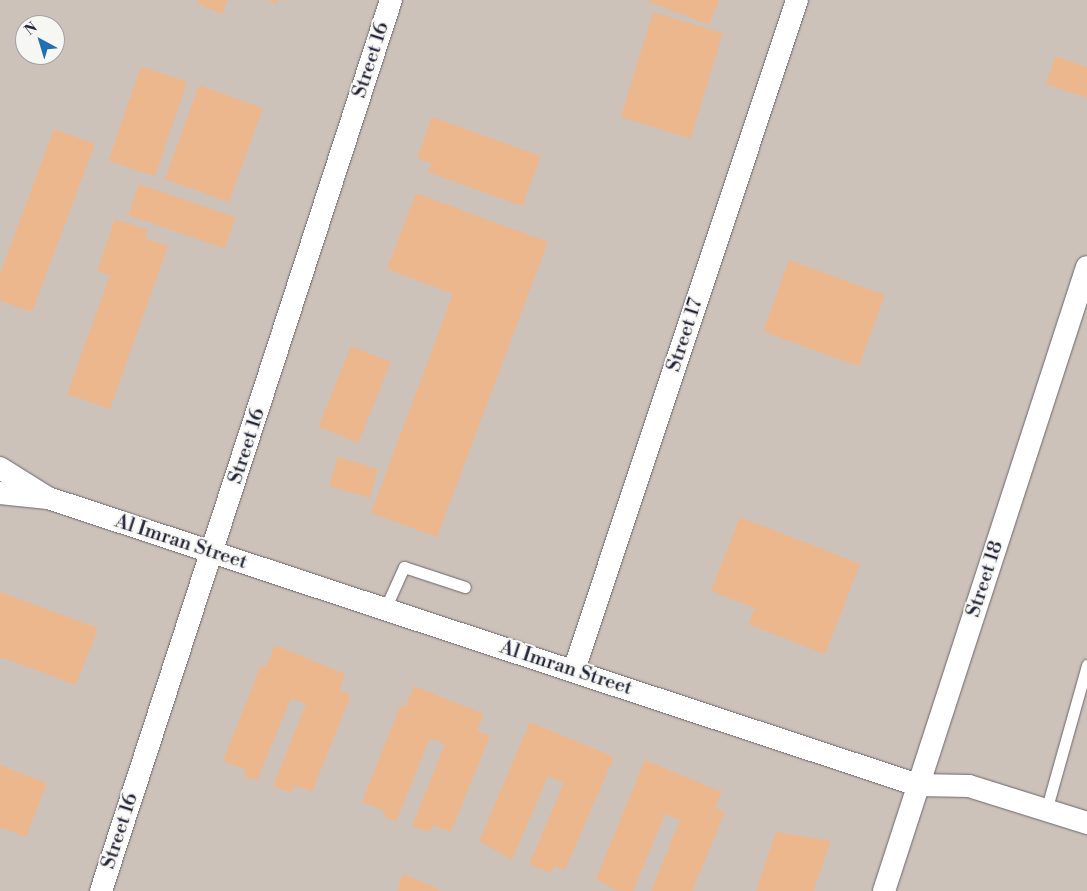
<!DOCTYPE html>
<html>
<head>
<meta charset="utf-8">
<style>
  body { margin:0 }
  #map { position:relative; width:1087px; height:891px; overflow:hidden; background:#f4e3ce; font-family:"Libre Bodoni",serif }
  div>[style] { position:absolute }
  .industrial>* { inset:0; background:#ccc2b9 }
  .building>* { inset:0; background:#edb78e; transform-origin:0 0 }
  .roads { filter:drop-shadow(0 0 1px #6c666e) drop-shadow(0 0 1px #6c666e) }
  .lane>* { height:11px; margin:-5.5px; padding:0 5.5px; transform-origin:5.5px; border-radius:5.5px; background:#fff }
  .street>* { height:22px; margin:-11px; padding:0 11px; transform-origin:11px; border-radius:11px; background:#fff }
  span { translate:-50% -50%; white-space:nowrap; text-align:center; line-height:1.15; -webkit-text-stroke:4px #f6f6f2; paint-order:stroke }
  .street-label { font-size:20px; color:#22223b }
  .north { position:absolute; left:15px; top:15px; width:50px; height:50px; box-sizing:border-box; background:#f6f6f2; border:1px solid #a1a1a9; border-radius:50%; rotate:321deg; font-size:14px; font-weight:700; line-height:20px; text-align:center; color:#22223b }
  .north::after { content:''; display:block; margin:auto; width:18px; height:22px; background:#1f6fb2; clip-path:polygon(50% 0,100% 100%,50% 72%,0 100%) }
</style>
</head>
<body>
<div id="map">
  <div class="industrial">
    <i style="clip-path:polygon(evenodd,0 0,1087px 0,1087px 891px,0 891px,0 0,25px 25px,55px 25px,55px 55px,25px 55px,25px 25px)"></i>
  </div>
  <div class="building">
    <i style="clip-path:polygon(199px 0,228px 0,222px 14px,198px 4px)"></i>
    <i style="clip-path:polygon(267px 0,278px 0,277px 4px)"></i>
    <i style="clip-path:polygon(645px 0,719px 0,709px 25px)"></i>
    <i style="left:653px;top:12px;width:73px;height:110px;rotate:17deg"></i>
    <i style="clip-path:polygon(1055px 56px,1087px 67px,1087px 98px,1046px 84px)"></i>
    <i style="left:141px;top:66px;width:49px;height:100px;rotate:19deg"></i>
    <i style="left:199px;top:85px;width:68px;height:100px;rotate:20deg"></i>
    <i style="clip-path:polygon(432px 117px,541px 156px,522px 206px,428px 172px,431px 163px,417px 158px)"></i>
    <i style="clip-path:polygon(54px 129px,95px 144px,32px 312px,0 301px,0 274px)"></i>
    <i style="left:139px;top:184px;width:102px;height:33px;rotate:19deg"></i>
    <i style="clip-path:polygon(416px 193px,548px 242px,437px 537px,371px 513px,453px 294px,387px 269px)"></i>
    <i style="clip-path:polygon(115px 219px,148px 230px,145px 238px,168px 246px,110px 409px,67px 394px,110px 275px,97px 271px)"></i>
    <i style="left:789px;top:260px;width:102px;height:76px;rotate:20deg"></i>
    <i style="left:351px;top:346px;width:43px;height:87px;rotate:22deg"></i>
    <i style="left:338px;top:457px;width:42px;height:30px;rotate:17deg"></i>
    <i style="clip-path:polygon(740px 517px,860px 564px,825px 654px,748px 624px,755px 608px,711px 591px)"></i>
    <i style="clip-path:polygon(0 592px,98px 628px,76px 685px,0 657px)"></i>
    <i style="clip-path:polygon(275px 645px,345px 674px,339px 690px,351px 695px,312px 792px,295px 785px,291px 793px,273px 786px,306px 704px,291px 698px,257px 781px,244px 776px,246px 770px,223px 761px,261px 665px,266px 667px)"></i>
    <i style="clip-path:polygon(414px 686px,484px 714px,477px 731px,490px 736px,451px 832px,433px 825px,430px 833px,412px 826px,445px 744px,430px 738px,396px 822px,383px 816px,385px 811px,362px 802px,400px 706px,405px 707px)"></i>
    <i style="clip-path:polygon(530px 722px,614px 757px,565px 870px,555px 866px,551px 873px,529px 864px,564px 783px,548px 776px,512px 860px,479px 841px)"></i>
    <i style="clip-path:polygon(645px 760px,722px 792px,715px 808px,725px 812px,692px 891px,651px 891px,680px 820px,665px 814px,633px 891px,617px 891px,596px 879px)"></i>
    <i style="clip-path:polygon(0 765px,47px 783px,26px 837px,0 827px)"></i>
    <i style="clip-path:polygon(776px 832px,831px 841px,813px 891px,756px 891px)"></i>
    <i style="clip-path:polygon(403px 874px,439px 889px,438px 891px,397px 891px)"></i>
  </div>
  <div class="roads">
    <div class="lane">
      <i style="left:385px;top:609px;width:46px;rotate:-65.7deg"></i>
      <i style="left:404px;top:567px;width:64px;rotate:18.2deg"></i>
      <i style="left:1046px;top:811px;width:152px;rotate:-74.3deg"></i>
    </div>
    <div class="street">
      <i style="left:0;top:468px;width:57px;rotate:32deg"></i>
      <i style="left:0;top:493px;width:48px;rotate:5.9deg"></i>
      <i style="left:48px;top:498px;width:916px;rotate:18.26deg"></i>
      <i style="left:918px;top:785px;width:51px;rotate:1.1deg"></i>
      <i style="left:969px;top:786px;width:124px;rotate:17.4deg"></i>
      <i style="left:574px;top:670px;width:706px;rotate:-71.59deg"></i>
      <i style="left:101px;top:891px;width:937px;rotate:-71.97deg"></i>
      <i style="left:884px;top:891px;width:656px;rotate:-71.98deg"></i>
    </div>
  </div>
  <div class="street-label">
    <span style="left:371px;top:60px;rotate:-72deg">Street 16</span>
    <span style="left:685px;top:335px;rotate:-72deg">Street 17</span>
    <span style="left:247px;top:446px;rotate:-72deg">Street 16</span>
    <span style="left:181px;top:542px;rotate:18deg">Al Imran Street</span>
    <span style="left:985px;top:579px;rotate:-72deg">Street 18</span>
    <span style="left:566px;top:668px;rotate:18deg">Al Imran Street</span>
    <span style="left:120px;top:831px;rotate:-72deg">Street 16</span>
  </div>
  <div class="north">N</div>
</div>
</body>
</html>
